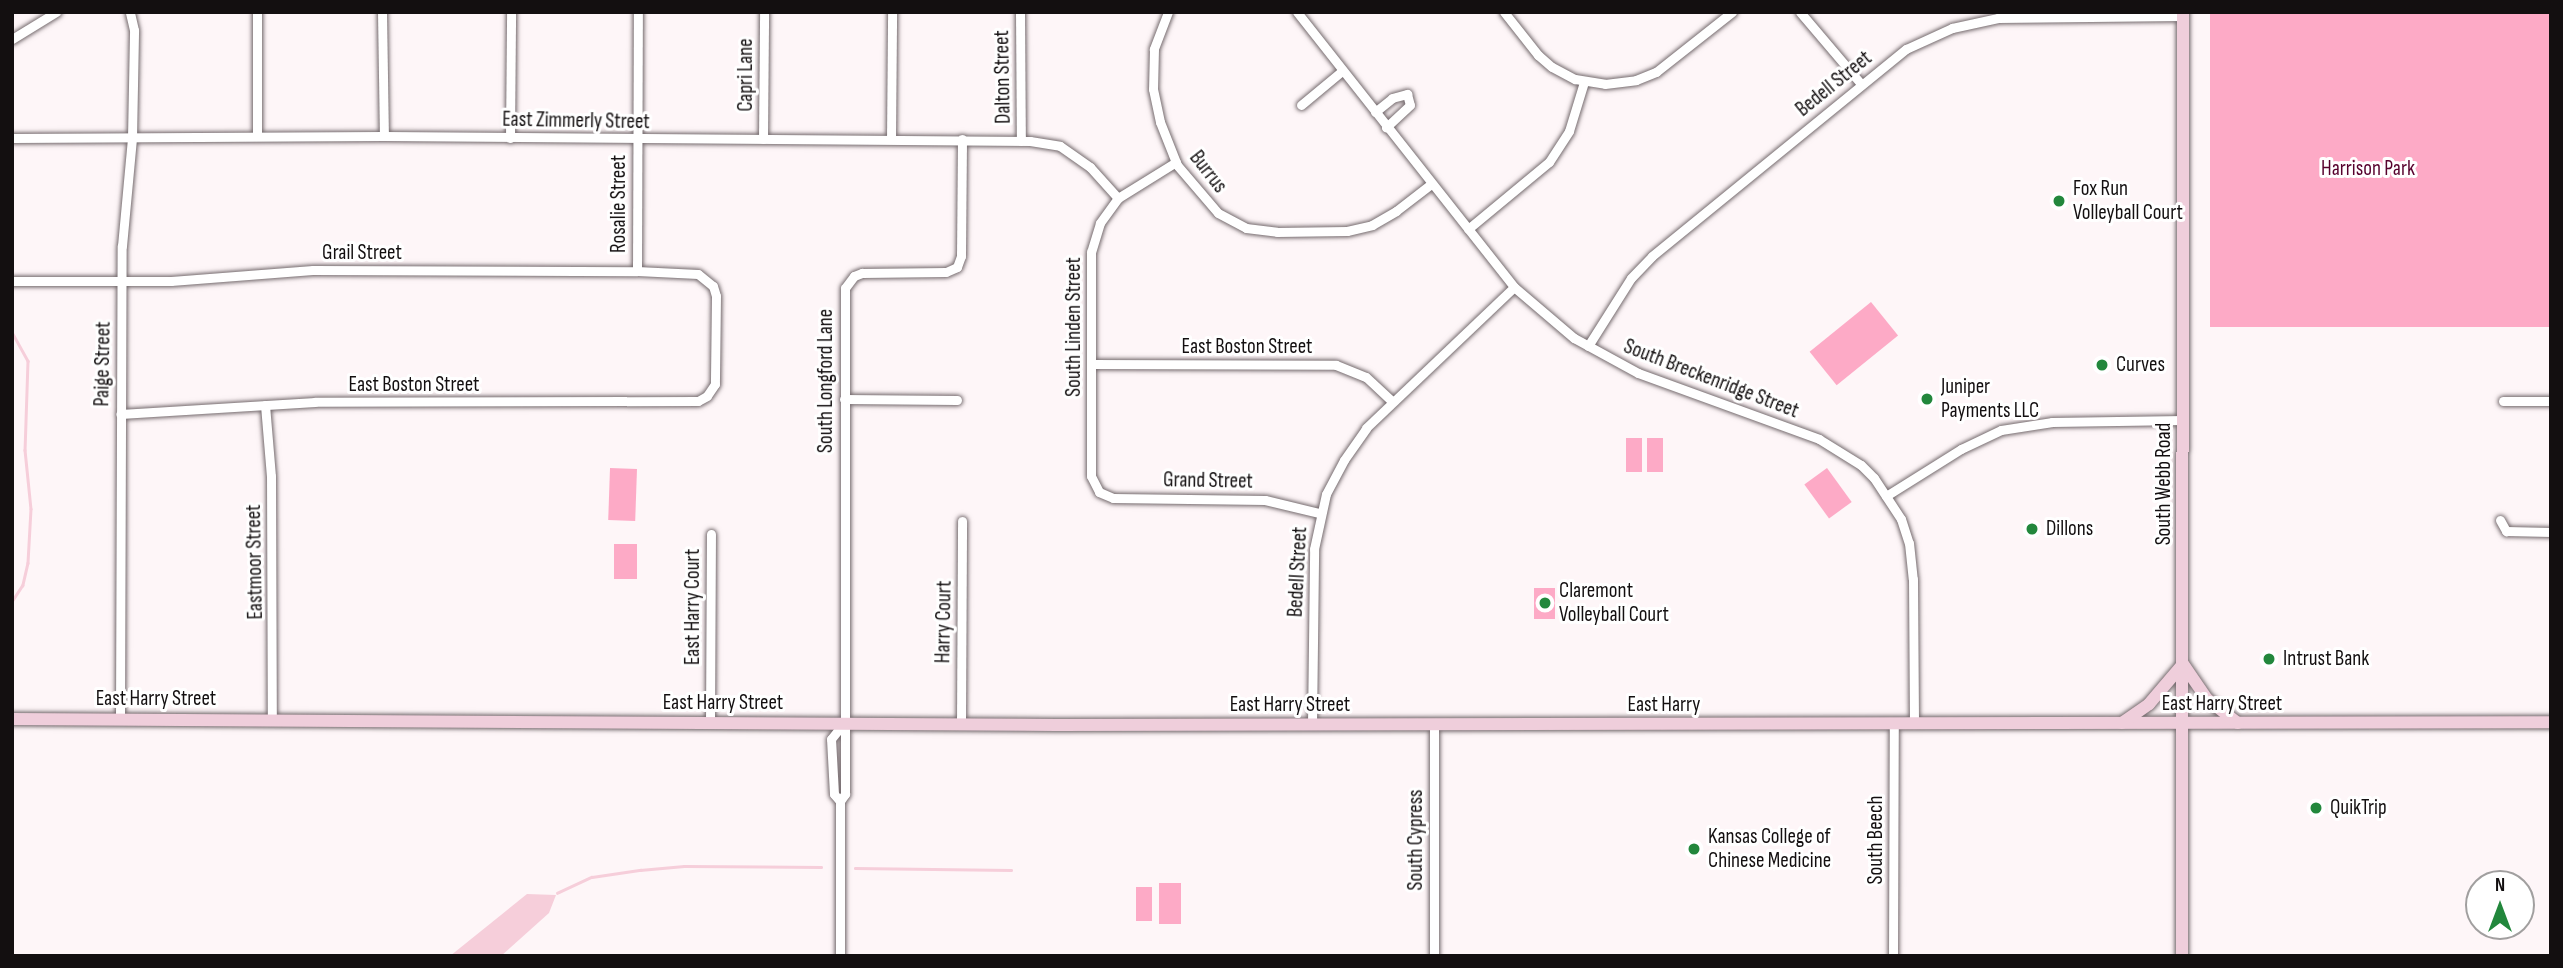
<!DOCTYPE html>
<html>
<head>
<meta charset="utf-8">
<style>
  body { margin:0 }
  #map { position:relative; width:2563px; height:968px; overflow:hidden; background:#fef6f8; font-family:"Sofia Sans Condensed",sans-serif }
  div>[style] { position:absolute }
  .green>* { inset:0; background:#fdaac6; transform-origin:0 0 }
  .water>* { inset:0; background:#f6ceda }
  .stream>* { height:2.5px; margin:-1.25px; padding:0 1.25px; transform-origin:1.25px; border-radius:1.25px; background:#f6ceda }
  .roads { filter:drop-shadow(0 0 2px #756b6e) drop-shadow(0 0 2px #756b6e) }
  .street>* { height:9px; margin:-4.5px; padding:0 4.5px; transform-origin:4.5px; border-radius:4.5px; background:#fff }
  .secondary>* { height:12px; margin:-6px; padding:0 6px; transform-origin:6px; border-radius:6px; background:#efcedb }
  .dots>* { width:19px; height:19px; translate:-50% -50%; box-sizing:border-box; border:4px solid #fff; border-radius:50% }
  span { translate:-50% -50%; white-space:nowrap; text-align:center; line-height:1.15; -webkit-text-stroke:6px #fff; paint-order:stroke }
  .street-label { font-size:21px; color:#130f10 }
  .park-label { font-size:21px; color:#57012d }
  .poi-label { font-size:21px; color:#130f10 }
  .left { translate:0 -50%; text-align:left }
  .frame { position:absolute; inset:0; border:14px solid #130f10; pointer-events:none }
  .north { position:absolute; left:2465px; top:870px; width:70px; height:70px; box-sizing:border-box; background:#fff; border:2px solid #a19f9f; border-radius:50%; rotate:0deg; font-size:19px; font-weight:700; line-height:28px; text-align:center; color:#130f10 }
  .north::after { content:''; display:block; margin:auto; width:24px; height:32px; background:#22873c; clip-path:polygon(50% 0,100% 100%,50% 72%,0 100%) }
</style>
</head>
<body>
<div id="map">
  <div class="green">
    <i style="left:2210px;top:12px;width:341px;height:315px"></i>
    <i style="left:1871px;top:302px;width:43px;height:79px;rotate:51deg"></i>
    <i style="left:1626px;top:438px;width:16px;height:34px"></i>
    <i style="left:1647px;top:438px;width:16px;height:34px"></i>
    <i style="left:1827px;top:468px;width:42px;height:28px;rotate:54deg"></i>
    <i style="left:637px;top:469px;width:52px;height:27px;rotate:92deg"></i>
    <i style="left:614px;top:544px;width:23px;height:35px"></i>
    <i style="left:1534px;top:588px;width:21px;height:31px"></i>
    <i style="left:1159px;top:883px;width:22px;height:41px"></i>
    <i style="left:1136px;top:887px;width:16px;height:34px"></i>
  </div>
  <div class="water">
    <i style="clip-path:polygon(527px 894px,556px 895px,549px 913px,501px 956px,450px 956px)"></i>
  </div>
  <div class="stream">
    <i style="left:12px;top:332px;width:33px;rotate:61deg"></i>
    <i style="left:28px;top:361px;width:89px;rotate:91.9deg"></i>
    <i style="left:25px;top:450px;width:59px;rotate:84.2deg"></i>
    <i style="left:31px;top:509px;width:54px;rotate:93.2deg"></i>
    <i style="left:28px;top:563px;width:23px;rotate:103deg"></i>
    <i style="left:23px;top:585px;width:20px;rotate:123deg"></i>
    <i style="left:855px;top:868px;width:156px;rotate:0.7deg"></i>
    <i style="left:557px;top:893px;width:38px;rotate:-25deg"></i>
    <i style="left:592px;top:877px;width:49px;rotate:-8.3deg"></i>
    <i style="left:640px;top:870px;width:44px;rotate:-5.2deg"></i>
    <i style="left:684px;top:866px;width:137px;rotate:0.4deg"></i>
  </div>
  <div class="roads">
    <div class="street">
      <i style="left:257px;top:12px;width:124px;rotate:90deg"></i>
      <i style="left:382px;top:12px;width:124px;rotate:89.1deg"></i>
      <i style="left:1020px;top:12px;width:129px;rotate:89.6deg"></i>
      <i style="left:1168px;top:12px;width:40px;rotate:111deg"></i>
      <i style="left:1154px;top:49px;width:40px;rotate:91.4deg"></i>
      <i style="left:1153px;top:89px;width:34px;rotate:78deg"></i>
      <i style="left:1160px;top:122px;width:46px;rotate:68.4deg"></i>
      <i style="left:1177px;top:165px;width:63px;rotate:49.5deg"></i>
      <i style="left:1218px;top:213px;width:32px;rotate:28deg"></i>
      <i style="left:1246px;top:228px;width:31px;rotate:7deg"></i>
      <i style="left:1277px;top:232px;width:70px;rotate:-0.8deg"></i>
      <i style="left:1347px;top:231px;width:26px;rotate:-13deg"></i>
      <i style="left:1372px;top:225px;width:28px;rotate:-30deg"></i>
      <i style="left:1396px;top:211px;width:44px;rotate:-37.6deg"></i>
      <i style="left:1297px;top:12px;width:350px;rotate:51.7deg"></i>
      <i style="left:1514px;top:287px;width:79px;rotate:40.4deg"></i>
      <i style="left:1574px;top:338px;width:73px;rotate:28.7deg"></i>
      <i style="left:1638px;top:373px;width:193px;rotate:20deg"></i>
      <i style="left:1819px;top:439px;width:49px;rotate:31.8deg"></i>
      <i style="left:1861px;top:465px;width:18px;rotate:45deg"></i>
      <i style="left:1874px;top:478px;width:49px;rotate:56.6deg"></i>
      <i style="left:1901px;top:519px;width:25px;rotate:72deg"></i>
      <i style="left:1909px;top:543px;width:36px;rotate:84deg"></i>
      <i style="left:1913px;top:579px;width:145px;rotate:89.6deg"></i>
      <i style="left:1504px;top:12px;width:55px;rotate:51.7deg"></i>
      <i style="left:1538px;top:55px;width:18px;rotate:41deg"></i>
      <i style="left:1552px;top:67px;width:26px;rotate:28deg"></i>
      <i style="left:1575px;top:79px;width:30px;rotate:9deg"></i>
      <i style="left:1605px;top:84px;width:31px;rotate:-7deg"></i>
      <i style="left:1636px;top:80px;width:22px;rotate:-22deg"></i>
      <i style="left:1656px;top:72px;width:97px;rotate:-38.3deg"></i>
      <i style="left:1800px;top:12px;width:94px;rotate:49.7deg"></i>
      <i style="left:12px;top:39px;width:52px;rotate:-31.5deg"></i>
      <i style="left:1301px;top:105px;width:53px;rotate:-39.7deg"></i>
      <i style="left:1375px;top:112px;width:22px;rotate:-39deg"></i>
      <i style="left:1392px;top:98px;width:16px;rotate:-15deg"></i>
      <i style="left:1407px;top:94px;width:11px;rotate:75deg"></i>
      <i style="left:1410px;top:105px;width:33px;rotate:137deg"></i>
      <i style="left:12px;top:138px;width:372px;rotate:-0.3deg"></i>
      <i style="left:384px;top:136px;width:646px;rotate:0.44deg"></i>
      <i style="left:1030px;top:141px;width:30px;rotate:9deg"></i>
      <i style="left:1060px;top:146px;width:37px;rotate:35deg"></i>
      <i style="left:1090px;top:167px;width:42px;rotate:47.9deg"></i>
      <i style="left:510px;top:138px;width:126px;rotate:-89.5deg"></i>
      <i style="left:763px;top:139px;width:127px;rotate:-89.5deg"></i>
      <i style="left:891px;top:139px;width:127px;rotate:-89.5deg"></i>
      <i style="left:1176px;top:162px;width:68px;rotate:148.2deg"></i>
      <i style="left:1118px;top:198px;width:31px;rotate:126deg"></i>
      <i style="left:1100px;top:223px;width:30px;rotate:107deg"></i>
      <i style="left:1091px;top:252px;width:224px;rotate:90deg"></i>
      <i style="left:1091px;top:476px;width:18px;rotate:63deg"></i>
      <i style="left:1099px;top:492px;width:15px;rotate:23deg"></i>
      <i style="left:1113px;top:498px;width:152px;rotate:0.8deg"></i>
      <i style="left:1265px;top:500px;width:56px;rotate:13.5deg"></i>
      <i style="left:1468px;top:229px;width:105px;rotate:-39.6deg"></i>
      <i style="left:1549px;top:162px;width:37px;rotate:-57deg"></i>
      <i style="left:1569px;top:131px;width:51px;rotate:-73deg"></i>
      <i style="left:637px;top:271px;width:259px;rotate:-89.8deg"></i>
      <i style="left:12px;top:281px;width:159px"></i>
      <i style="left:171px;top:281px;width:142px;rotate:-4.4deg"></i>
      <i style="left:313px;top:270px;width:324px;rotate:0.2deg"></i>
      <i style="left:637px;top:271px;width:61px;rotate:2.8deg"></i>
      <i style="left:698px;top:274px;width:19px;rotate:39deg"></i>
      <i style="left:713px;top:286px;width:10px;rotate:73deg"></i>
      <i style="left:716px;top:296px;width:88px;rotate:90.7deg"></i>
      <i style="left:715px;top:384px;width:14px;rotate:124deg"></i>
      <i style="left:707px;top:396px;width:10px;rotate:151deg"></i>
      <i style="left:698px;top:401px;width:383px;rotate:179.9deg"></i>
      <i style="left:315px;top:402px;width:195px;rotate:176.5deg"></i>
      <i style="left:1588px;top:346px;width:80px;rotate:-57.7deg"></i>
      <i style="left:1631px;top:278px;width:30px;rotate:-46deg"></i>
      <i style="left:1652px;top:256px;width:328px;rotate:-39.2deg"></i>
      <i style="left:1906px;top:49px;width:51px;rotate:-24.5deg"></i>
      <i style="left:1952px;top:28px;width:47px;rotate:-12.3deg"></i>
      <i style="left:1998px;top:18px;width:184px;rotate:-0.6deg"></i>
      <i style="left:1091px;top:364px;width:245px;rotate:0.2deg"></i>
      <i style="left:1336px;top:365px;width:32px;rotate:22deg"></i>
      <i style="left:1366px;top:377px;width:35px;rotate:43deg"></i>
      <i style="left:844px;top:399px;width:113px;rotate:0.5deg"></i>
      <i style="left:2503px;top:401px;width:48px"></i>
      <i style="left:265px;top:405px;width:71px;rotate:85.2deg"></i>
      <i style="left:271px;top:476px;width:243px;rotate:89.8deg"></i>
      <i style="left:1886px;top:496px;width:89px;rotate:-32.1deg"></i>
      <i style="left:1961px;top:449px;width:44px;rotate:-25.4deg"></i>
      <i style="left:2001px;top:430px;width:52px;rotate:-8.9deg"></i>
      <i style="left:2052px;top:422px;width:131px;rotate:-0.9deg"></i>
      <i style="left:2500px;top:520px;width:13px;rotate:61deg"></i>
      <i style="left:2506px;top:531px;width:45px;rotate:1.3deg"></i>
      <i style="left:120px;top:717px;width:471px;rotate:-89.8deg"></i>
      <i style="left:122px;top:246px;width:108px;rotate:-84.7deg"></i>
      <i style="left:132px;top:138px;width:108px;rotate:-88.9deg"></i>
      <i style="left:134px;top:30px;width:18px;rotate:-103deg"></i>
      <i style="left:710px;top:722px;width:188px;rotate:-89.7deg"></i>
      <i style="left:961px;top:724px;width:203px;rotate:-89.7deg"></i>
      <i style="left:1312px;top:725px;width:176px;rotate:-89.3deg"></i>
      <i style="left:1314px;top:549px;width:56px;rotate:-77.7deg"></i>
      <i style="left:1326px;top:494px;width:38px;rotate:-62deg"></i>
      <i style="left:1344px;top:460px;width:39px;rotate:-55deg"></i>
      <i style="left:1366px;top:428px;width:204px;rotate:-43.6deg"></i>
      <i style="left:1434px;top:725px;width:231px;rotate:90deg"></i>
      <i style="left:840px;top:801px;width:9px;rotate:-131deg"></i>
      <i style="left:834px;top:794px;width:55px;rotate:-93.1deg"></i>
      <i style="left:831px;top:739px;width:21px;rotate:-51deg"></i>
      <i style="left:840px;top:956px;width:155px;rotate:-90deg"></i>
      <i style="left:840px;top:801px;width:9px;rotate:-54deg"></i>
      <i style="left:845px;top:794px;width:506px;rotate:-90deg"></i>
      <i style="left:845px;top:288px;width:15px;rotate:-53deg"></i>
      <i style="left:854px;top:276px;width:9px;rotate:-21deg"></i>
      <i style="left:862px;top:273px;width:84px;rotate:-0.7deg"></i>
      <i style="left:946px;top:272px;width:12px;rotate:-24deg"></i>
      <i style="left:957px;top:267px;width:12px;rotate:-70deg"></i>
      <i style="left:961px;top:256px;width:117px;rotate:-89.5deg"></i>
      <i style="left:1893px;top:956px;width:232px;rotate:-89.8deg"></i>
    </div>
    <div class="secondary">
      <i style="left:12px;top:719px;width:1044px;rotate:0.33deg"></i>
      <i style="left:1056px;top:725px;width:1495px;rotate:-0.11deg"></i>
      <i style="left:2122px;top:723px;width:33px;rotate:-35deg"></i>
      <i style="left:2149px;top:704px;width:52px;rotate:-49.6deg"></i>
      <i style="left:2183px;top:664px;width:42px;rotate:55.6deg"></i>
      <i style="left:2207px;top:699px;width:39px;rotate:38deg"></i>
      <i style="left:2182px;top:956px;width:944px;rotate:-89.94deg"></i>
    </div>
  </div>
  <div class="dots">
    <i style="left:2059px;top:201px;background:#22873c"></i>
    <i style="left:2102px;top:365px;background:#22873c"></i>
    <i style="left:1927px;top:399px;background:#22873c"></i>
    <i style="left:2032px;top:529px;background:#22873c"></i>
    <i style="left:1545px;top:603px;background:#22873c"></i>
    <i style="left:2269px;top:659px;background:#22873c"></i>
    <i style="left:2316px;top:808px;background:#22873c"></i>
    <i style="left:1694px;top:849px;background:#22873c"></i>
  </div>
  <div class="street-label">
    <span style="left:746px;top:75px;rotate:-90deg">Capri Lane</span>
    <span style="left:1003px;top:77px;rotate:-91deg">Dalton Street</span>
    <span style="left:1834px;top:84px;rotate:-39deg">Bedell Street</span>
    <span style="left:576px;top:121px;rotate:1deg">East Zimmerly Street</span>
    <span style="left:1208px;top:172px;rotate:52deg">Burrus</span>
    <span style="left:619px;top:204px;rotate:-90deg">Rosalie Street</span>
    <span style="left:362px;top:253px">Grail Street</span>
    <span style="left:1074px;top:327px;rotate:-90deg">South Linden Street</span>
    <span style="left:1247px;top:347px">East Boston Street</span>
    <span style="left:103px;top:364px;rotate:-89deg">Paige Street</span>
    <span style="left:1711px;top:379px;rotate:21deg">South Breckenridge Street</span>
    <span style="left:826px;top:381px;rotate:-90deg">South Longford Lane</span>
    <span style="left:414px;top:385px">East Boston Street</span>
    <span style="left:1208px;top:481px;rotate:1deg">Grand Street</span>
    <span style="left:2164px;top:484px;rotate:-90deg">South Webb Road</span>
    <span style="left:255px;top:562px;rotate:-91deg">Eastmoor Street</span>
    <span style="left:1298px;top:572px;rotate:-87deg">Bedell Street</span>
    <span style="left:693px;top:607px;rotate:-90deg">East Harry Court</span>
    <span style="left:944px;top:622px;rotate:-89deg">Harry Court</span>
    <span style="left:156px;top:699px">East Harry Street</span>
    <span style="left:723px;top:703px">East Harry Street</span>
    <span style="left:2222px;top:704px">East Harry Street</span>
    <span style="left:1290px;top:705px">East Harry Street</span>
    <span style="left:1664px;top:705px">East Harry</span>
    <span style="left:1416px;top:840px;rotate:-90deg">South Cypress</span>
    <span style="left:1876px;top:840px;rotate:-90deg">South Beech</span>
  </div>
  <div class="park-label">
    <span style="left:2368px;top:169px">Harrison Park</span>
  </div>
  <div class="poi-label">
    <span class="left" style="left:2073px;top:201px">Fox Run<br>Volleyball Court</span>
    <span class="left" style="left:2116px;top:365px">Curves</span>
    <span class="left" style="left:1941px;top:399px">Juniper<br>Payments LLC</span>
    <span class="left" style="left:2046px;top:529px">Dillons</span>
    <span class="left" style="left:1559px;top:603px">Claremont<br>Volleyball Court</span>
    <span class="left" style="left:2283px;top:659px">Intrust Bank</span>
    <span class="left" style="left:2330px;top:808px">QuikTrip</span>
    <span class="left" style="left:1708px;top:849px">Kansas College of<br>Chinese Medicine</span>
  </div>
  <div class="frame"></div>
  <div class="north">N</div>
</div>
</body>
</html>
